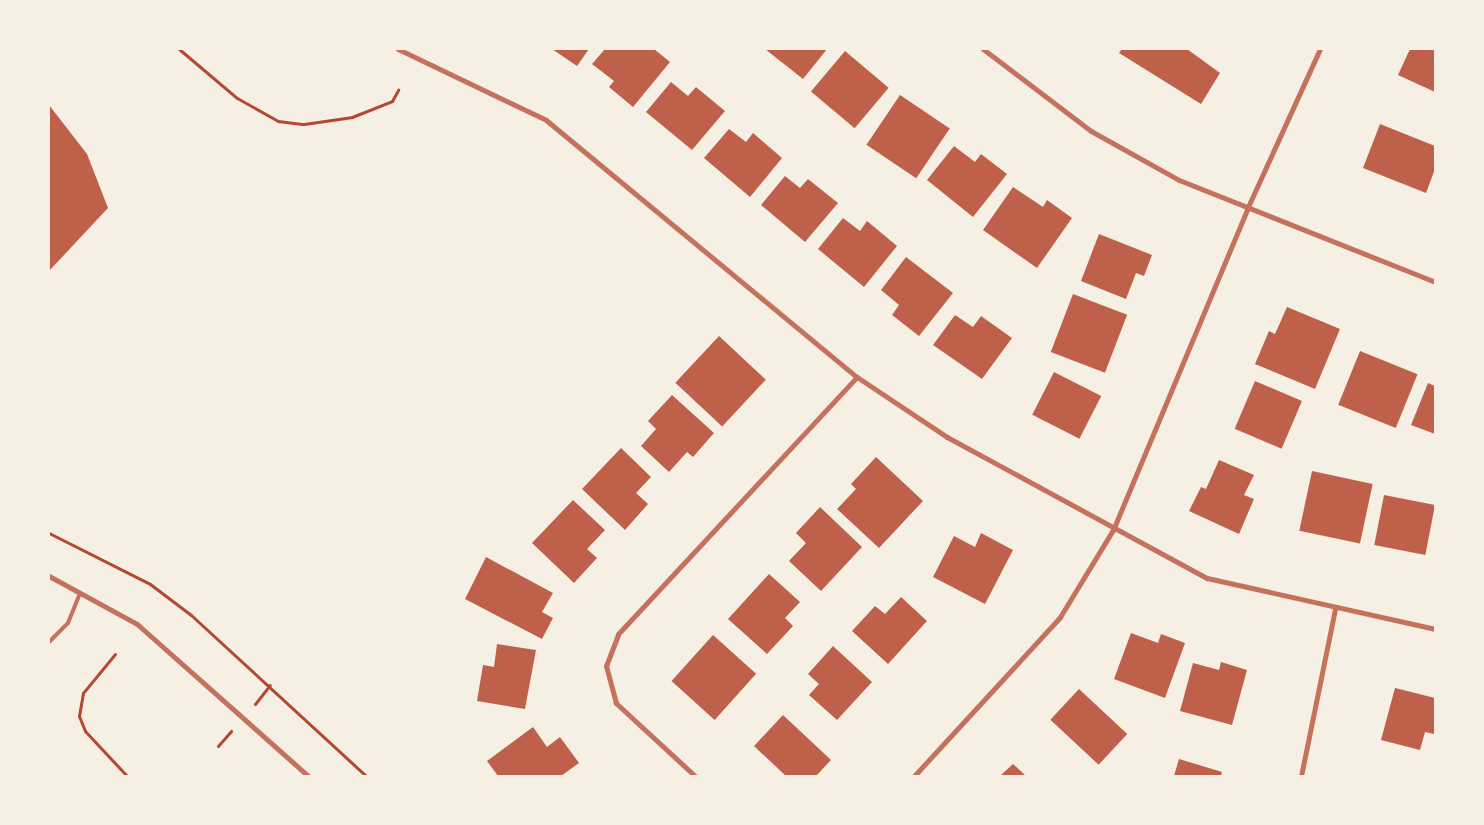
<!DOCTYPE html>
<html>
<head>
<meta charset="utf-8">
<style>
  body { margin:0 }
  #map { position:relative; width:1484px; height:825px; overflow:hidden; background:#f6efe4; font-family:"Source Sans 3",sans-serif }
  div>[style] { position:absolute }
  .building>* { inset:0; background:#bf614a; transform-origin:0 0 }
  .path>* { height:3px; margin:-1.5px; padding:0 1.5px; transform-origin:1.5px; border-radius:1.5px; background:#b5482f }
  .service>* { height:4px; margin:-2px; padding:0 2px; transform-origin:2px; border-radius:2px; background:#c5725c }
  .minor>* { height:5px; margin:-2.5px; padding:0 2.5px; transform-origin:2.5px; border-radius:2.5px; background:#c5725c }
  span { translate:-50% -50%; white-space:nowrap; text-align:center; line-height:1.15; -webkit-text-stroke:4.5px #f6efe4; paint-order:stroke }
  .frame { position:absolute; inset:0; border:50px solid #f6efe4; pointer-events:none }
</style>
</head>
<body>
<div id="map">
  <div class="building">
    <i style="clip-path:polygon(552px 49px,589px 49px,577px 66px)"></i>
    <i style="clip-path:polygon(605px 49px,654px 49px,670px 62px,633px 107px,609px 87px,614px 81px,592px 64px)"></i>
    <i style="clip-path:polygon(765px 49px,827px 49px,803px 79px)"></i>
    <i style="clip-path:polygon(1122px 49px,1187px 49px,1220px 73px,1201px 104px,1119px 53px)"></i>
    <i style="clip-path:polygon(1410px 49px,1435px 49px,1435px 92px,1398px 75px)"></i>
    <i style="left:845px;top:51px;width:57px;height:53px;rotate:40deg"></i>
    <i style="clip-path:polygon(671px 82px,688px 96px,696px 87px,725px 111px,692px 150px,646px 112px)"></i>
    <i style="left:900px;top:95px;width:60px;height:60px;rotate:34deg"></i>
    <i style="clip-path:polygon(49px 105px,87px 154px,108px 208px,49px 271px)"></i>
    <i style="clip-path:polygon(1380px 124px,1435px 146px,1435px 169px,1426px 193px,1363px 168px)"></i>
    <i style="clip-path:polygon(729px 129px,746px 142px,753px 133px,782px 158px,750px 197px,704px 158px)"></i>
    <i style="clip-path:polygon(954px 146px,975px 162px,981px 154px,1007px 174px,973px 217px,927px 180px)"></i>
    <i style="clip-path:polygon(785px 176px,800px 188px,808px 179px,838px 203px,805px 242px,761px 205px)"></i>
    <i style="clip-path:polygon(1013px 187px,1043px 207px,1047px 200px,1072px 218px,1037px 268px,983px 230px)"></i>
    <i style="clip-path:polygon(843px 218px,860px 231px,867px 221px,897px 246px,864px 287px,818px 249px)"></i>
    <i style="clip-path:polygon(1099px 234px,1152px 255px,1144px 276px,1136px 273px,1126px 299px,1081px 281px)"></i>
    <i style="clip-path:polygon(906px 257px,953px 293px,919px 336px,892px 315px,899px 305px,881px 290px)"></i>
    <i style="left:1073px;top:294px;width:58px;height:62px;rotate:21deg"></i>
    <i style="clip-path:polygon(1287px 307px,1340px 329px,1315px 389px,1255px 364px,1269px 331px,1275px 334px)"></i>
    <i style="clip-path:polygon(955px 315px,973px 327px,981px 316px,1012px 338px,982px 379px,933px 345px)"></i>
    <i style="left:719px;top:336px;width:64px;height:64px;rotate:43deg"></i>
    <i style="left:1360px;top:351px;width:62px;height:58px;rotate:22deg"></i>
    <i style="left:1054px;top:372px;width:53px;height:48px;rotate:27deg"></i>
    <i style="left:1255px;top:381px;width:51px;height:52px;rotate:23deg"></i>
    <i style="clip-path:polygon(1428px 383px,1435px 386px,1435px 434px,1411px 425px)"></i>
    <i style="clip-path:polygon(672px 395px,714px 433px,693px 457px,687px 452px,669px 472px,641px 446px,656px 429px,648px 421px)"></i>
    <i style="clip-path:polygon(621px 448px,651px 477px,636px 493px,648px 504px,625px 530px,582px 489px)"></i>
    <i style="clip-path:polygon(876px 457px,923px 501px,879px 548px,837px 509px,856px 489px,851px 484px)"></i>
    <i style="clip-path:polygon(1219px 460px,1254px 475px,1244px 495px,1254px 499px,1239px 534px,1189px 511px,1201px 487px,1206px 489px)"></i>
    <i style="left:1312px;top:471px;width:62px;height:61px;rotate:12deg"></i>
    <i style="left:1384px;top:495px;width:52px;height:51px;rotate:11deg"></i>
    <i style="clip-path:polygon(573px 500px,605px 530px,587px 549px,597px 558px,574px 583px,532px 543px)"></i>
    <i style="clip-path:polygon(820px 507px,862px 547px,821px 591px,789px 561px,806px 543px,796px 533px)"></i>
    <i style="clip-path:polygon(981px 533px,1013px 550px,985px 604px,933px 577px,954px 536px,975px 547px)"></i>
    <i style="clip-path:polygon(486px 557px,553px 593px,542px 612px,553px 618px,542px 639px,465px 599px)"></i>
    <i style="clip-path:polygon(769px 574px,800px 602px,785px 618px,793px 626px,767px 654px,728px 619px)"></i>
    <i style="clip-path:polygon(901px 597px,927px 621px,888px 664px,852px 631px,875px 606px,885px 614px)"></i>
    <i style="clip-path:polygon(1131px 633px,1158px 643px,1161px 634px,1185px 643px,1165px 698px,1114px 679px)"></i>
    <i style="left:713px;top:635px;width:58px;height:62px;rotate:42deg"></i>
    <i style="clip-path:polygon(497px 644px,536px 650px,525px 709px,477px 701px,483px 665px,494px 667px)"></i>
    <i style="clip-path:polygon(833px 646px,872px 682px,837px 720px,809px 695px,819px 684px,808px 674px)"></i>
    <i style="clip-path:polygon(1221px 662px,1247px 670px,1232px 725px,1180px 711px,1193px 663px,1219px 670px)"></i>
    <i style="clip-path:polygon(1395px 688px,1435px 698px,1434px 734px,1425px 732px,1420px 750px,1381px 740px)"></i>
    <i style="left:1079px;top:689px;width:66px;height:42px;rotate:43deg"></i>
    <i style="clip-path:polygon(783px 715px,831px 760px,816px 776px,786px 776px,754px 746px)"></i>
    <i style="clip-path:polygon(533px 727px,547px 747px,560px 737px,579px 763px,561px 776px,498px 776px,487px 761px)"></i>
    <i style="clip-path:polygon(1179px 759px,1222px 772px,1221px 776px,1174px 776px)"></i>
    <i style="clip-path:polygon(1013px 764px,1026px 776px,1000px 776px)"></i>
  </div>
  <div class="path">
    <i style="left:179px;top:49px;width:76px;rotate:40.2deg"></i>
    <i style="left:237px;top:98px;width:47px;rotate:29.3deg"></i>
    <i style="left:278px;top:121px;width:26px;rotate:7deg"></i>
    <i style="left:304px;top:124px;width:49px;rotate:-8.3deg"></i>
    <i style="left:352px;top:117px;width:43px;rotate:-21.8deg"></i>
    <i style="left:392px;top:101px;width:13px;rotate:-61deg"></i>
    <i style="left:49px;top:533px;width:113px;rotate:26.8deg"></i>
    <i style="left:150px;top:584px;width:51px;rotate:37.1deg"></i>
    <i style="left:191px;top:615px;width:238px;rotate:42.6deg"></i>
    <i style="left:115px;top:654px;width:50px;rotate:129.4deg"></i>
    <i style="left:83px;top:693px;width:23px;rotate:100deg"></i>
    <i style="left:79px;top:716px;width:16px;rotate:68deg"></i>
    <i style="left:85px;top:731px;width:62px;rotate:47deg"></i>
    <i style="left:255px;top:704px;width:24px;rotate:-52deg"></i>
    <i style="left:218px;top:746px;width:20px;rotate:-49deg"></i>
  </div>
  <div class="service">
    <i style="left:49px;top:642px;width:27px;rotate:-45deg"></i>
    <i style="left:68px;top:623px;width:32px;rotate:-68deg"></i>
  </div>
  <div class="minor">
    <i style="left:398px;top:49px;width:164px;rotate:25.6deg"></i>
    <i style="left:546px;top:120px;width:403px;rotate:39.6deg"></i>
    <i style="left:857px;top:377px;width:108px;rotate:33.7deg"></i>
    <i style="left:947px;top:437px;width:296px;rotate:28.5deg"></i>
    <i style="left:1207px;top:578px;width:234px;rotate:12.6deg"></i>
    <i style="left:983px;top:49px;width:136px;rotate:37.2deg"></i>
    <i style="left:1091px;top:131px;width:101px;rotate:29.1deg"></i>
    <i style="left:1179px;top:180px;width:276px;rotate:21.7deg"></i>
    <i style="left:49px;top:576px;width:100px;rotate:28.6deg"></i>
    <i style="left:137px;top:624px;width:229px;rotate:41.6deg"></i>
    <i style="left:695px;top:776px;width:108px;rotate:-137.3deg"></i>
    <i style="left:616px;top:703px;width:38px;rotate:-105deg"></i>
    <i style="left:606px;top:666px;width:34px;rotate:-69deg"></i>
    <i style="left:618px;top:634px;width:351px;rotate:-47.1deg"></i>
    <i style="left:914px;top:776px;width:216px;rotate:-47.4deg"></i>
    <i style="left:1060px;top:617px;width:102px;rotate:-58.7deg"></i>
    <i style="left:1113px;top:530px;width:348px;rotate:-67.3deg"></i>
    <i style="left:1247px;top:209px;width:176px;rotate:-65.5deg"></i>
    <i style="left:1301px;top:776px;width:170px;rotate:-78.5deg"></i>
  </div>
  <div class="frame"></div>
</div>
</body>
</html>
